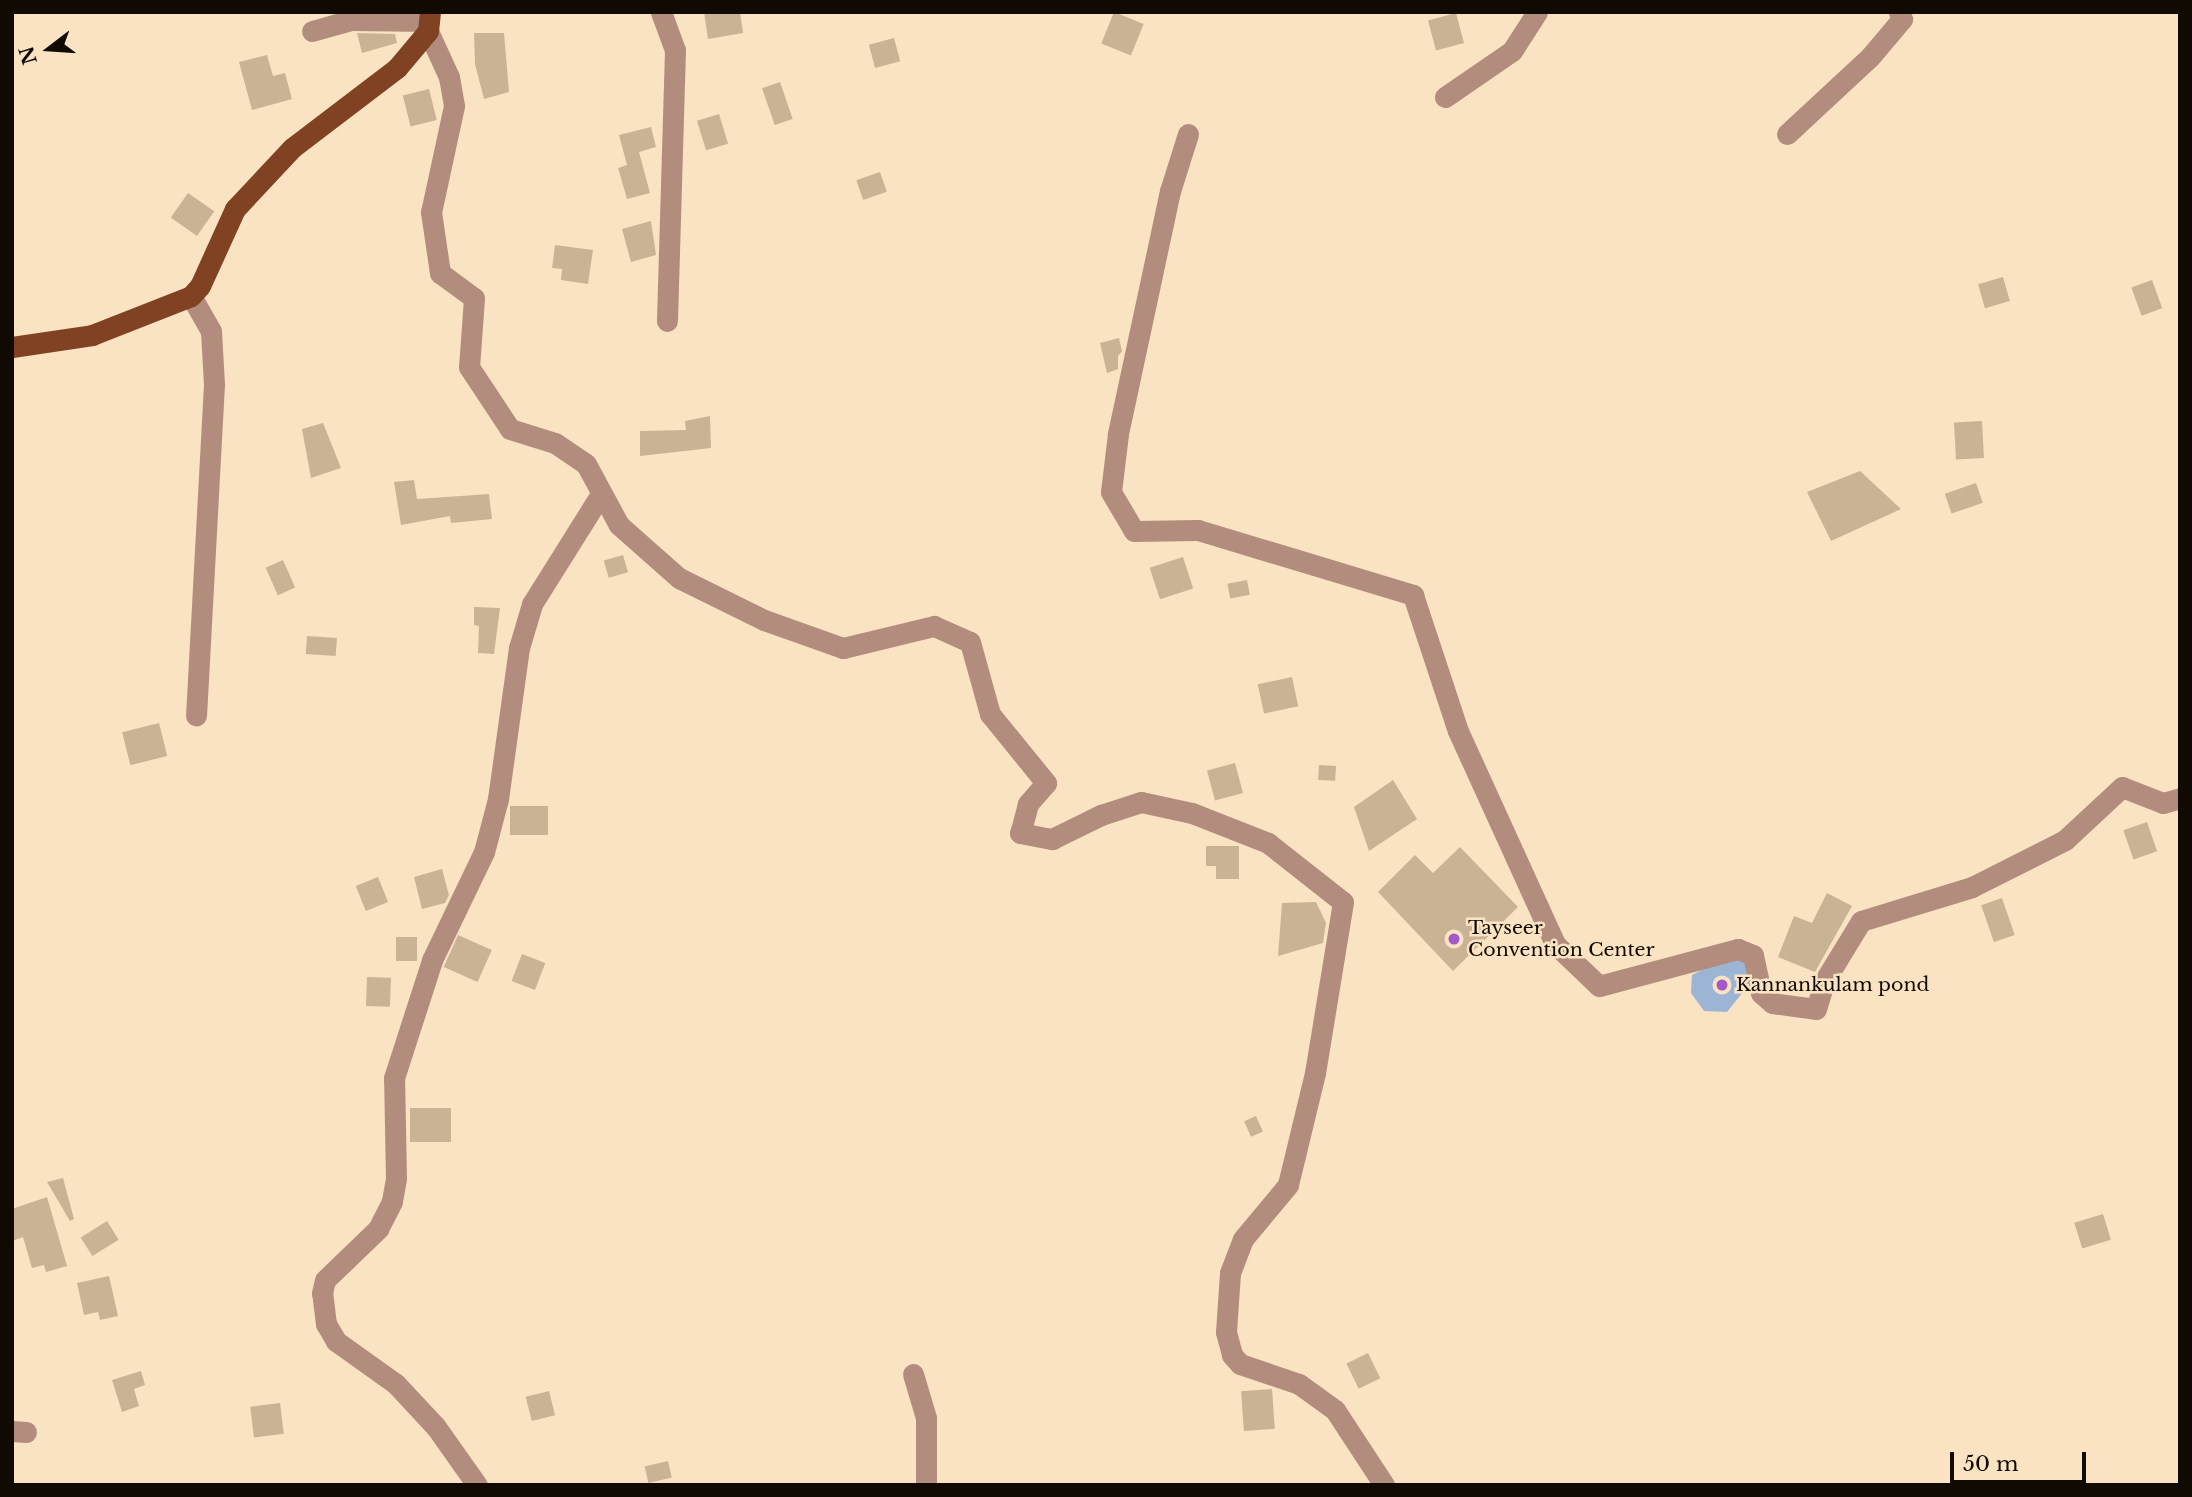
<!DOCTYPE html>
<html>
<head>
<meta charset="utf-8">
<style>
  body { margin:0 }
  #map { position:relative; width:2192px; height:1497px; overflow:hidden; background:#f9e3c2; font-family:"Libre Baskerville",serif }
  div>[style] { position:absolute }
  .water>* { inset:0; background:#9db5d5 }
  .building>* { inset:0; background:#c9b394; transform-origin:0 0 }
  .minor>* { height:21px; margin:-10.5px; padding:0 10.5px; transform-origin:10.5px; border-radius:10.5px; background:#b28d7d }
  .major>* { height:21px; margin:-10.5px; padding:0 10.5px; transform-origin:10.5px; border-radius:10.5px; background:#814224 }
  .dots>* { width:19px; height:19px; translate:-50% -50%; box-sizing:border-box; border:4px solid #f9e3c2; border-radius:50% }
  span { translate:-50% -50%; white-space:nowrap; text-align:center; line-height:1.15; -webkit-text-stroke:5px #f9e3c2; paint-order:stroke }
  .poi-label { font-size:19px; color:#110a02 }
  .left { translate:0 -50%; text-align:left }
  .frame { position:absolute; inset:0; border:14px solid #110a02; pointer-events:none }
  .north { position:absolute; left:14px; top:14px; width:70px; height:70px; -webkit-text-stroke:5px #f9e3c2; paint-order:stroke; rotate:253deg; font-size:19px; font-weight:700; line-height:28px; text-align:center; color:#110a02 }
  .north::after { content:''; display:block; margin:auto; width:24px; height:32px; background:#110a02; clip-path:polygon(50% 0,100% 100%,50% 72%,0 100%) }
  .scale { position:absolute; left:1950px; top:1452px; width:136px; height:32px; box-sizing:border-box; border:4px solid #110a02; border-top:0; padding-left:9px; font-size:21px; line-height:24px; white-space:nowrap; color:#110a02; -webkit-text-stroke:5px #f9e3c2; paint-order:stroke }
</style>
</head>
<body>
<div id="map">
  <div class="water">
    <i style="clip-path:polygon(1732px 954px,1743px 956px,1753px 974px,1747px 987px,1727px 1012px,1704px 1011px,1691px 993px,1692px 975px)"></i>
  </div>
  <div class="building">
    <i style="clip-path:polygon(704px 12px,740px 12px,743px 33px,708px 39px)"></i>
    <i style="left:1114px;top:12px;width:32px;height:34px;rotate:22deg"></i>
    <i style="left:1456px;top:13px;width:31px;height:29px;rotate:75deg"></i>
    <i style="clip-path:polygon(357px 33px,395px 34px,397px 43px,362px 53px)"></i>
    <i style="clip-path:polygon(474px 33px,504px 33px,509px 92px,484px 99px,475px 64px)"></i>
    <i style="left:894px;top:38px;width:24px;height:26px;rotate:75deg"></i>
    <i style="clip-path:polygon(267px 55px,273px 76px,285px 73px,292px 99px,252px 110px,239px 62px)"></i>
    <i style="left:780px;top:82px;width:39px;height:19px;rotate:71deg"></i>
    <i style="left:429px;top:89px;width:32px;height:27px;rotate:76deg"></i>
    <i style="left:719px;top:114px;width:31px;height:23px;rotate:73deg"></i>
    <i style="clip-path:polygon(651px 127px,656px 147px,639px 152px,650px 193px,627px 199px,618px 168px,627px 165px,619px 135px)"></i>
    <i style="left:880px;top:172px;width:21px;height:25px;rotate:71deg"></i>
    <i style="left:188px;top:193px;width:32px;height:30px;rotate:35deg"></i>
    <i style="clip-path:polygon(651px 221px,656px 255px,631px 262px,622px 229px)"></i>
    <i style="clip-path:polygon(555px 245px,593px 250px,588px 284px,561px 280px,562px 269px,552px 268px)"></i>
    <i style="left:2003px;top:277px;width:25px;height:26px;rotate:74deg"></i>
    <i style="left:2152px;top:280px;width:30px;height:22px;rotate:70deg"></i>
    <i style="clip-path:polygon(1119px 338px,1122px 351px,1118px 356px,1118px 369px,1107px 373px,1100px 343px)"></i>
    <i style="clip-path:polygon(710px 416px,711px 448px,640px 456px,640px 431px,686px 430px,685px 421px)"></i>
    <i style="left:1982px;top:421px;width:37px;height:28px;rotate:87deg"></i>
    <i style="clip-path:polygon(323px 423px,341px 468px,311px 478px,302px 429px)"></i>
    <i style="clip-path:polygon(1860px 471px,1901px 509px,1831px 541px,1807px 492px)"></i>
    <i style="clip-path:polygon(414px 480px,417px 499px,489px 494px,492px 519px,451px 523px,450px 516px,401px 525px,394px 482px)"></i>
    <i style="left:1976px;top:483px;width:21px;height:33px;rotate:71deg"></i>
    <i style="left:623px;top:555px;width:18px;height:20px;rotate:74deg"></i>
    <i style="left:1183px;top:557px;width:33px;height:35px;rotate:72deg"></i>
    <i style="left:283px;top:560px;width:30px;height:19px;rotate:66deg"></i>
    <i style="left:1247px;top:580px;width:15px;height:20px;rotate:79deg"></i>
    <i style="clip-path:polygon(474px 607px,500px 608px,494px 654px,478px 653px,479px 626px,474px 625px)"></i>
    <i style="left:307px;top:636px;width:30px;height:18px;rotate:4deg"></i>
    <i style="left:1292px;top:677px;width:30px;height:35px;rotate:78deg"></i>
    <i style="left:159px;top:723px;width:34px;height:38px;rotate:76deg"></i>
    <i style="left:1235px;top:763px;width:31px;height:29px;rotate:75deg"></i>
    <i style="left:1319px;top:765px;width:17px;height:15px;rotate:3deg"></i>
    <i style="clip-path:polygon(1393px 780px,1417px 819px,1369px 851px,1354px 807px)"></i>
    <i style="left:510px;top:806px;width:38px;height:29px"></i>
    <i style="left:2147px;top:822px;width:31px;height:25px;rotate:71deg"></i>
    <i style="clip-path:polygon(1206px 846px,1239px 846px,1239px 879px,1216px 879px,1216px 866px,1206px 866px)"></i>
    <i style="clip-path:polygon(1460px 847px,1518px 907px,1453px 971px,1378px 892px,1415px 855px,1433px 873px)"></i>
    <i style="clip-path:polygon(442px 869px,449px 895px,445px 903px,422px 909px,414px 877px)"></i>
    <i style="left:378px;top:877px;width:27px;height:24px;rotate:68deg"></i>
    <i style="clip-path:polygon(1827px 893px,1852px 906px,1815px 972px,1778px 957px,1794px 916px,1812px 923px)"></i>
    <i style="left:2002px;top:898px;width:39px;height:22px;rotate:71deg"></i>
    <i style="clip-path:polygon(1316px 902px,1326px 923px,1323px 943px,1278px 956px,1282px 903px)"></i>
    <i style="left:458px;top:935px;width:37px;height:35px;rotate:24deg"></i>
    <i style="left:396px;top:937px;width:21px;height:24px"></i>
    <i style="left:522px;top:954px;width:25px;height:29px;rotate:21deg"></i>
    <i style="left:367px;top:977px;width:24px;height:29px;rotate:2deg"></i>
    <i style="left:451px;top:1108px;width:34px;height:41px;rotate:90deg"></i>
    <i style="left:1256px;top:1116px;width:17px;height:13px;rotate:66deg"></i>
    <i style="clip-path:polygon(63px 1178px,74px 1219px,70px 1221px,47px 1182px)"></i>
    <i style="clip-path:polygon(47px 1197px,67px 1266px,46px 1272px,44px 1265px,32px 1268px,23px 1237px,12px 1241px,12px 1209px)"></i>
    <i style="left:2103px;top:1214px;width:27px;height:30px;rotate:73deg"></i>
    <i style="left:107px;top:1221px;width:22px;height:31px;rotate:58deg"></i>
    <i style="clip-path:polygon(109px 1276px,118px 1316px,100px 1320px,98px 1312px,84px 1315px,77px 1283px)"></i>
    <i style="left:1368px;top:1353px;width:28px;height:24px;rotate:64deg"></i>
    <i style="clip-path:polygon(141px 1371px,145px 1385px,134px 1389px,139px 1406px,122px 1412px,112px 1380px)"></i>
    <i style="left:1272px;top:1389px;width:40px;height:31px;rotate:86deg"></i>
    <i style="left:549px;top:1391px;width:25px;height:24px;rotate:76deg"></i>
    <i style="left:280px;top:1403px;width:31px;height:30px;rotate:83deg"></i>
    <i style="left:668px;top:1461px;width:17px;height:24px;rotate:77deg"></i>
  </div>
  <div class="minor">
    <i style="left:661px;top:12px;width:40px;rotate:69.8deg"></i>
    <i style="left:675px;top:50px;width:271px;rotate:91.7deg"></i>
    <i style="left:312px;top:31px;width:41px;rotate:-15.8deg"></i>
    <i style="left:351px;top:20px;width:78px;rotate:0.7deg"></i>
    <i style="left:428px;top:31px;width:51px;rotate:65.5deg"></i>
    <i style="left:449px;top:77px;width:29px;rotate:80deg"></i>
    <i style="left:454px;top:106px;width:108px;rotate:102.2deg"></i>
    <i style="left:431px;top:212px;width:62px;rotate:81.6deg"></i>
    <i style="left:440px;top:273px;width:42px;rotate:36.3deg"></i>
    <i style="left:474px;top:298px;width:69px;rotate:94.1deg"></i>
    <i style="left:469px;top:367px;width:74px;rotate:56.5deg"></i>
    <i style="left:510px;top:429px;width:47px;rotate:17.3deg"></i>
    <i style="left:555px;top:443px;width:37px;rotate:34deg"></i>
    <i style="left:586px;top:464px;width:69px;rotate:61.6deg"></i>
    <i style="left:619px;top:525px;width:80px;rotate:41.5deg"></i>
    <i style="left:679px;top:578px;width:95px;rotate:26.3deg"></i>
    <i style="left:764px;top:620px;width:84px;rotate:19.5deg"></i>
    <i style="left:843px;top:648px;width:94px;rotate:-13.6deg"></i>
    <i style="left:934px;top:626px;width:39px;rotate:24deg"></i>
    <i style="left:970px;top:642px;width:75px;rotate:74.5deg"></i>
    <i style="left:990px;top:714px;width:89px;rotate:50.9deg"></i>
    <i style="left:1046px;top:783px;width:28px;rotate:131deg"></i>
    <i style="left:1028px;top:804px;width:30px;rotate:105deg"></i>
    <i style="left:1020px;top:833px;width:33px;rotate:11deg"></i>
    <i style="left:1052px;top:839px;width:55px;rotate:-26.1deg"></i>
    <i style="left:1101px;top:815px;width:42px;rotate:-18deg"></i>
    <i style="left:1141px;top:802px;width:52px;rotate:12.2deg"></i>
    <i style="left:1192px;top:813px;width:82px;rotate:21.5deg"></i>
    <i style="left:1268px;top:843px;width:95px;rotate:38.2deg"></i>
    <i style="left:1343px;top:902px;width:173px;rotate:99.3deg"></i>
    <i style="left:1315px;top:1073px;width:115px;rotate:103.6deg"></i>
    <i style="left:1288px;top:1185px;width:70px;rotate:129.8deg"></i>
    <i style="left:1243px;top:1239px;width:36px;rotate:111deg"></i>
    <i style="left:1230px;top:1273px;width:59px;rotate:93.9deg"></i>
    <i style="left:1226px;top:1332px;width:24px;rotate:75deg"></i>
    <i style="left:1232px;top:1355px;width:12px;rotate:48deg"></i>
    <i style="left:1240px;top:1364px;width:62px;rotate:18.7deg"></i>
    <i style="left:1299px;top:1384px;width:44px;rotate:35.8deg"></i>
    <i style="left:1335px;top:1410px;width:90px;rotate:56.8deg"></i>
    <i style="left:1445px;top:97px;width:81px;rotate:-34.5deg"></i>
    <i style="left:1512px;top:51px;width:46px;rotate:-57.3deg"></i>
    <i style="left:1188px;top:134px;width:60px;rotate:107.5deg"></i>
    <i style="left:1170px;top:191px;width:249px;rotate:102.1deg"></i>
    <i style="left:1118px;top:434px;width:58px;rotate:96.9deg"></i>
    <i style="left:1111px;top:492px;width:45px;rotate:59.5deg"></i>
    <i style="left:1134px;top:531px;width:64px;rotate:-0.9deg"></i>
    <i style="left:1198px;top:530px;width:225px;rotate:16.8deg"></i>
    <i style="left:1413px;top:595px;width:143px;rotate:71.7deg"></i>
    <i style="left:1458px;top:731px;width:234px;rotate:65.5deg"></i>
    <i style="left:1555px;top:944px;width:61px;rotate:43.7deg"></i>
    <i style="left:1599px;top:986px;width:144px;rotate:-14.9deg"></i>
    <i style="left:1738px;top:949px;width:16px;rotate:22deg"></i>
    <i style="left:1753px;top:955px;width:39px;rotate:78deg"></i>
    <i style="left:1761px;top:993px;width:15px;rotate:42deg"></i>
    <i style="left:1772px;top:1003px;width:44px;rotate:7.8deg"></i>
    <i style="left:1816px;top:1009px;width:30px;rotate:-73deg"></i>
    <i style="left:1825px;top:980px;width:69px;rotate:-58.6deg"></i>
    <i style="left:1861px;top:921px;width:116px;rotate:-17deg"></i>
    <i style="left:1972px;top:887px;width:104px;rotate:-26.8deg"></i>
    <i style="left:2065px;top:840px;width:78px;rotate:-42.9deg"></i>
    <i style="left:2122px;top:787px;width:44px;rotate:21.3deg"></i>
    <i style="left:2163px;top:803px;width:18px;rotate:-16deg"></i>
    <i style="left:1787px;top:134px;width:113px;rotate:-42.9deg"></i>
    <i style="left:1870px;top:57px;width:50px;rotate:-49.9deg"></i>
    <i style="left:1902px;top:19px;width:8px;rotate:-113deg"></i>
    <i style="left:191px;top:296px;width:40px;rotate:60.3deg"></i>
    <i style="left:211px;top:331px;width:53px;rotate:86.8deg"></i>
    <i style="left:214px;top:384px;width:332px;rotate:93.1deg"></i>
    <i style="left:913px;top:1374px;width:46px;rotate:73.5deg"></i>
    <i style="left:926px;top:1418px;width:67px;rotate:90deg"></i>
    <i style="left:12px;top:1431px;width:14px;rotate:4deg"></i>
    <i style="left:477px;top:1485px;width:71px;rotate:-125.3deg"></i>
    <i style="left:436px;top:1427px;width:59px;rotate:-132.9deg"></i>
    <i style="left:396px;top:1384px;width:74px;rotate:-144.4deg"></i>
    <i style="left:336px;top:1341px;width:20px;rotate:-120deg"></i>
    <i style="left:326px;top:1324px;width:31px;rotate:-97deg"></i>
    <i style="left:322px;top:1293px;width:13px;rotate:-77deg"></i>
    <i style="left:325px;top:1280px;width:74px;rotate:-43.9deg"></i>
    <i style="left:378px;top:1229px;width:31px;rotate:-63deg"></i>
    <i style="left:392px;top:1201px;width:23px;rotate:-80deg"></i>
    <i style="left:396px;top:1178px;width:100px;rotate:-91.1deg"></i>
    <i style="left:394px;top:1078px;width:124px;rotate:-72.1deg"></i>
    <i style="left:432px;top:960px;width:120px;rotate:-64.3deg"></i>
    <i style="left:484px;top:852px;width:55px;rotate:-75.2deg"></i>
    <i style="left:498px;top:799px;width:152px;rotate:-82.1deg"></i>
    <i style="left:519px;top:648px;width:46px;rotate:-73.5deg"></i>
    <i style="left:532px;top:604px;width:130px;rotate:-57.9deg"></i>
  </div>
  <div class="major">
    <i style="left:12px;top:347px;width:81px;rotate:-8.5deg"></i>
    <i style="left:92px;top:335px;width:106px;rotate:-21.5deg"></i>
    <i style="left:191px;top:296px;width:13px;rotate:-48deg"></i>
    <i style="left:200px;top:286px;width:85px;rotate:-65.6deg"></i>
    <i style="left:235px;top:209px;width:83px;rotate:-46.9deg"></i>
    <i style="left:292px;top:148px;width:132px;rotate:-37.3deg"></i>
    <i style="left:397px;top:68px;width:48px;rotate:-50deg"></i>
    <i style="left:428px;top:31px;width:19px;rotate:-84deg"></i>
  </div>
  <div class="dots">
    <i style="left:1454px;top:939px;background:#a756c6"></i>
    <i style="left:1722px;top:985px;background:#a756c6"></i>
  </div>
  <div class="poi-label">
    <span class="left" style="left:1468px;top:939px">Tayseer<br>Convention Center</span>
    <span class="left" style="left:1736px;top:985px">Kannankulam pond</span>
  </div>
  <div class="frame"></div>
  <div class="north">N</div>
  <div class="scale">50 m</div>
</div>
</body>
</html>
